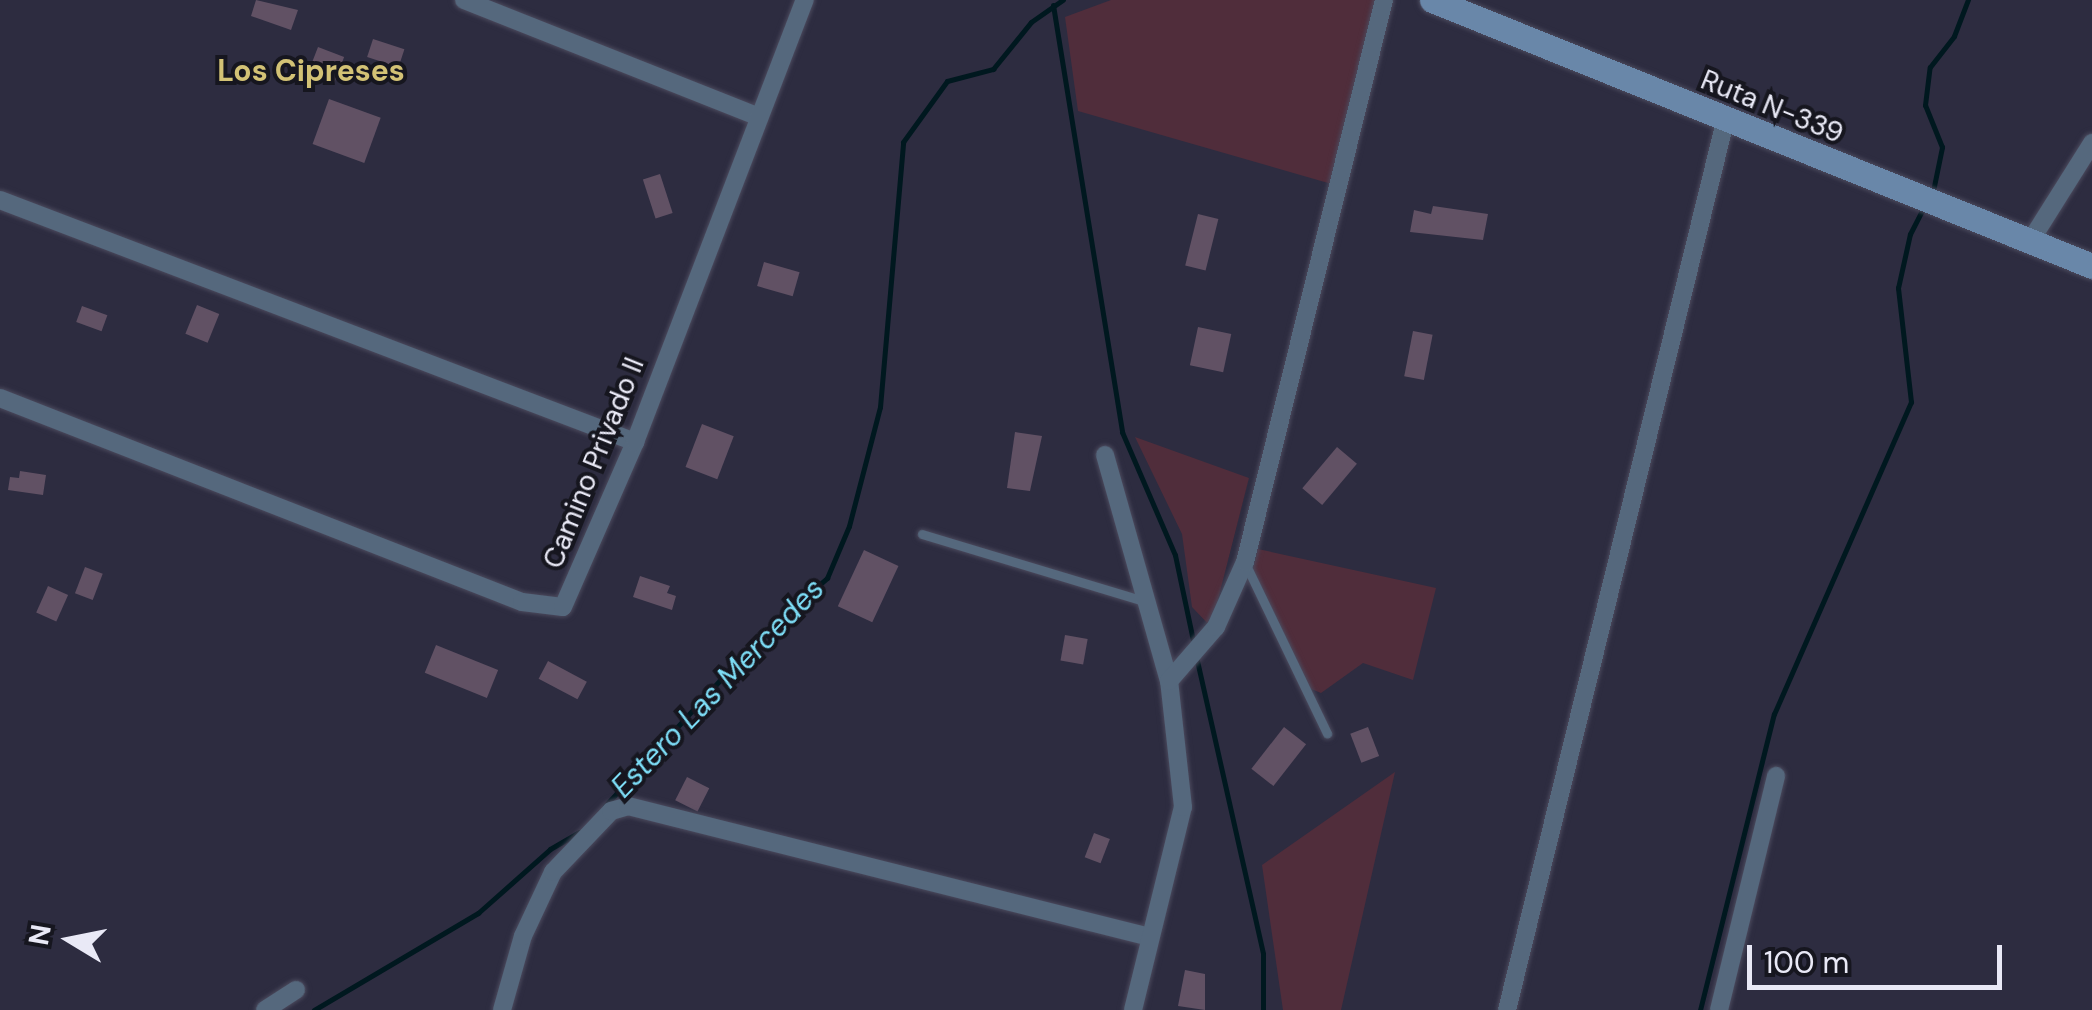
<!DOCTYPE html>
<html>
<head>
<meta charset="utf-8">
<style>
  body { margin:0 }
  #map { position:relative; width:2092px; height:1010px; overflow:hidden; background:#2d2c40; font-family:"DM Sans",sans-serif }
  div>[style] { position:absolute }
  .green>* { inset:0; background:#502d3b }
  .stream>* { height:5px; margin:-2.5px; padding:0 2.5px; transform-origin:2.5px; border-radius:2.5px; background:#00181f }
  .building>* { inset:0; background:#615164; transform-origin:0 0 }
  .roads { filter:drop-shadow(0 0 2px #4b4a5d) drop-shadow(0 0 2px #4b4a5d) }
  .lane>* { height:9px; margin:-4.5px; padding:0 4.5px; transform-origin:4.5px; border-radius:4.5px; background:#55687d }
  .street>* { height:18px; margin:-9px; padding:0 9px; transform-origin:9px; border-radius:9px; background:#55687d }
  .secondary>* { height:25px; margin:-12.5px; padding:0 12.5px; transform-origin:12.5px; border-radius:12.5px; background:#6987a9 }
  span { translate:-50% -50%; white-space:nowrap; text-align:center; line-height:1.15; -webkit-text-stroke:8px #16161f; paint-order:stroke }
  .street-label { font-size:28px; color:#e9e9f6 }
  .neighbourhood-label { font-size:30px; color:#d3c275; font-weight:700 }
  .water-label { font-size:30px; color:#7dddf6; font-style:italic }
  .north { position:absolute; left:20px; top:890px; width:100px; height:100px; -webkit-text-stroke:8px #16161f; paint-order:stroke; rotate:280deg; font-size:28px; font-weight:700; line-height:40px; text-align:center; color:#e9e9f6 }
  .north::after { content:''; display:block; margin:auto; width:35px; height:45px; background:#e9e9f6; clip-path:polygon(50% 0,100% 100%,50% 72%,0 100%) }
  .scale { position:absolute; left:1747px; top:945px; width:255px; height:45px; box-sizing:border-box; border:5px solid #e9e9f6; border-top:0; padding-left:12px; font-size:30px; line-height:35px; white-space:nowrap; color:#e9e9f6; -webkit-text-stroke:8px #16161f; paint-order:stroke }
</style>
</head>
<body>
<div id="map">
  <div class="green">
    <i style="clip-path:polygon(1111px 0,1375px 0,1335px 185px,1078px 111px,1065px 17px)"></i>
    <i style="clip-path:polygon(1135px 437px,1249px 478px,1211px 627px,1192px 607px,1182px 534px)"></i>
    <i style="clip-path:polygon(1258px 549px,1436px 588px,1413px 680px,1363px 663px,1321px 693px,1299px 684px,1250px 581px)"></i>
    <i style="clip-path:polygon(1395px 772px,1341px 1010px,1283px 1010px,1262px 865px)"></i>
  </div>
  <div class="stream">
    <i style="left:1053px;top:5px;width:433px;rotate:80.8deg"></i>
    <i style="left:1122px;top:432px;width:134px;rotate:66.7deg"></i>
    <i style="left:1175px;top:555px;width:92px;rotate:78.1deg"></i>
    <i style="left:1933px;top:191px;width:45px;rotate:-78.4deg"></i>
    <i style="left:1942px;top:147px;width:45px;rotate:-112deg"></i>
    <i style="left:1925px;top:105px;width:38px;rotate:-83deg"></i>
    <i style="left:1930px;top:67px;width:39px;rotate:-52deg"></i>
    <i style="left:1954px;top:36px;width:39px;rotate:-69deg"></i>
    <i style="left:1196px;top:656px;width:305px;rotate:77.3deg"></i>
    <i style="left:1263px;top:954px;width:56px;rotate:90deg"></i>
    <i style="left:605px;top:806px;width:233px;rotate:-47.6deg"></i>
    <i style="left:762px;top:634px;width:86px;rotate:-40.7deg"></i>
    <i style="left:827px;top:578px;width:56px;rotate:-67.1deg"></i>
    <i style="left:849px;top:526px;width:123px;rotate:-75.4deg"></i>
    <i style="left:880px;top:407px;width:266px;rotate:-85deg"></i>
    <i style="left:903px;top:142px;width:75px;rotate:-54.2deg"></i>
    <i style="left:947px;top:81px;width:48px;rotate:-14.6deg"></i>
    <i style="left:993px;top:69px;width:60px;rotate:-51deg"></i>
    <i style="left:1031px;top:22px;width:39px;rotate:-35deg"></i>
    <i style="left:314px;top:1010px;width:191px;rotate:-30.6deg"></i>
    <i style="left:478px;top:913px;width:96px;rotate:-41.6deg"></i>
    <i style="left:550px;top:849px;width:34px;rotate:-30deg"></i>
    <i style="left:1700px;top:1010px;width:305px;rotate:-76deg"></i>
    <i style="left:1774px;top:714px;width:341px;rotate:-66.3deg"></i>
    <i style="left:1911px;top:402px;width:115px;rotate:-96.5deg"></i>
    <i style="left:1898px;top:288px;width:55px;rotate:-77.5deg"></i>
    <i style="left:1910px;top:234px;width:33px;rotate:-63deg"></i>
  </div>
  <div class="building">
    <i style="clip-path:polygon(256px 0,298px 10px,291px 30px,251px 16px)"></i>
    <i style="left:373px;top:39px;width:33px;height:19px;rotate:18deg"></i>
    <i style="left:318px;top:47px;width:28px;height:29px;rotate:21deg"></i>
    <i style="left:329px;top:99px;width:55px;height:48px;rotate:20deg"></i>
    <i style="left:660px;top:174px;width:41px;height:18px;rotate:72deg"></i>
    <i style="clip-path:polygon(1433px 206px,1488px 214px,1483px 240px,1410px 232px,1414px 210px,1431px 214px)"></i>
    <i style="left:1198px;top:214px;width:21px;height:53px;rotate:14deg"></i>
    <i style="left:764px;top:262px;width:37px;height:25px;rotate:16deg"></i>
    <i style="left:197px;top:305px;width:24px;height:31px;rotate:22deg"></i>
    <i style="left:82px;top:306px;width:27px;height:17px;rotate:20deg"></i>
    <i style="left:1198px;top:327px;width:34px;height:39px;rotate:12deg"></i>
    <i style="left:1413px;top:331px;width:20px;height:46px;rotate:11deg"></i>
    <i style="left:702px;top:424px;width:34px;height:46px;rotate:21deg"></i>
    <i style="clip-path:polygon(1015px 432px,1042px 436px,1030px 491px,1007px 488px)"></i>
    <i style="left:1337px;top:447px;width:26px;height:54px;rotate:40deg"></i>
    <i style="clip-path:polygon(20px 471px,46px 475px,43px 495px,8px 490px,10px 477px,19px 478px)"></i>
    <i style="left:864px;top:550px;width:38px;height:62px;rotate:25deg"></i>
    <i style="left:85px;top:567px;width:19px;height:28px;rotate:21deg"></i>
    <i style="clip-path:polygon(640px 576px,670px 586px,667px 593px,676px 596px,672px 610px,633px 597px)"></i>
    <i style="left:48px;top:586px;width:22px;height:29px;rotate:24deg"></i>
    <i style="left:1065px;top:635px;width:23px;height:26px;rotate:10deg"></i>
    <i style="left:436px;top:645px;width:67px;height:30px;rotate:22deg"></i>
    <i style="left:548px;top:661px;width:44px;height:20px;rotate:28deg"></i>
    <i style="left:1284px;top:727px;width:28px;height:53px;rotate:38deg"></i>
    <i style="left:1368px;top:727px;width:31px;height:19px;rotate:69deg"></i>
    <i style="left:687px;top:777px;width:25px;height:26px;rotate:27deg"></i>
    <i style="left:1094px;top:833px;width:17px;height:26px;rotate:21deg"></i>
    <i style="clip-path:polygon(1185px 970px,1205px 974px,1205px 1010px,1178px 1006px)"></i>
  </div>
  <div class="roads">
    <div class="lane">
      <i style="left:922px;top:534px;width:232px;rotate:16.8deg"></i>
      <i style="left:1246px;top:565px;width:187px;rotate:64.3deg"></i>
    </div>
    <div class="street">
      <i style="left:464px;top:0;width:317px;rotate:21.6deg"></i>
      <i style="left:0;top:200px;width:680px;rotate:20.86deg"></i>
      <i style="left:2031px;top:240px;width:115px;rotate:-57.8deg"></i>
      <i style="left:0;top:398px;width:560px;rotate:21.35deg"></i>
      <i style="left:522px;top:602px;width:41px;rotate:7deg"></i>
      <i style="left:563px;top:607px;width:180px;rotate:-66.4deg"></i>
      <i style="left:635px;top:442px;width:474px;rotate:-69deg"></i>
      <i style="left:1105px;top:455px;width:235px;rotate:74.2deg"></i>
      <i style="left:265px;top:1010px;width:37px;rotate:-33deg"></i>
      <i style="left:502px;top:1010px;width:77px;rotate:-74.2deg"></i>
      <i style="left:523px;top:936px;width:71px;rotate:-64.9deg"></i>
      <i style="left:553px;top:872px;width:84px;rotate:-46.4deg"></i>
      <i style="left:611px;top:811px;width:18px;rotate:-16deg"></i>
      <i style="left:628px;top:806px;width:538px;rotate:14.09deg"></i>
      <i style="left:1133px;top:1010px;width:209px;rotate:-76.2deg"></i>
      <i style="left:1183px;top:807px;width:127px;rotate:-96.3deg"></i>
      <i style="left:1169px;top:681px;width:72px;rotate:-49deg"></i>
      <i style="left:1216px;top:627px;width:71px;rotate:-66deg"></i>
      <i style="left:1245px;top:562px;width:579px;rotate:-76.11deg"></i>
      <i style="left:1507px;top:1010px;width:914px;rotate:-76.21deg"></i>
      <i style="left:1719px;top:1010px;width:241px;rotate:-76.3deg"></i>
    </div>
    <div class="secondary">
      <i style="left:1432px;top:0;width:712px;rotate:21.95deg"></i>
    </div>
  </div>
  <div class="street-label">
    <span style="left:1772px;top:107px;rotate:22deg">Ruta N-339</span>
    <span style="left:594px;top:463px;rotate:-68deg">Camino Privado II</span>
  </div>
  <div class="neighbourhood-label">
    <span style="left:311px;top:71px">Los Cipreses</span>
  </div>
  <div class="water-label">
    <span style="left:718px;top:688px;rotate:-46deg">Estero Las Mercedes</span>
  </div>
  <div class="north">N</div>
  <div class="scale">100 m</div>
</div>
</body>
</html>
